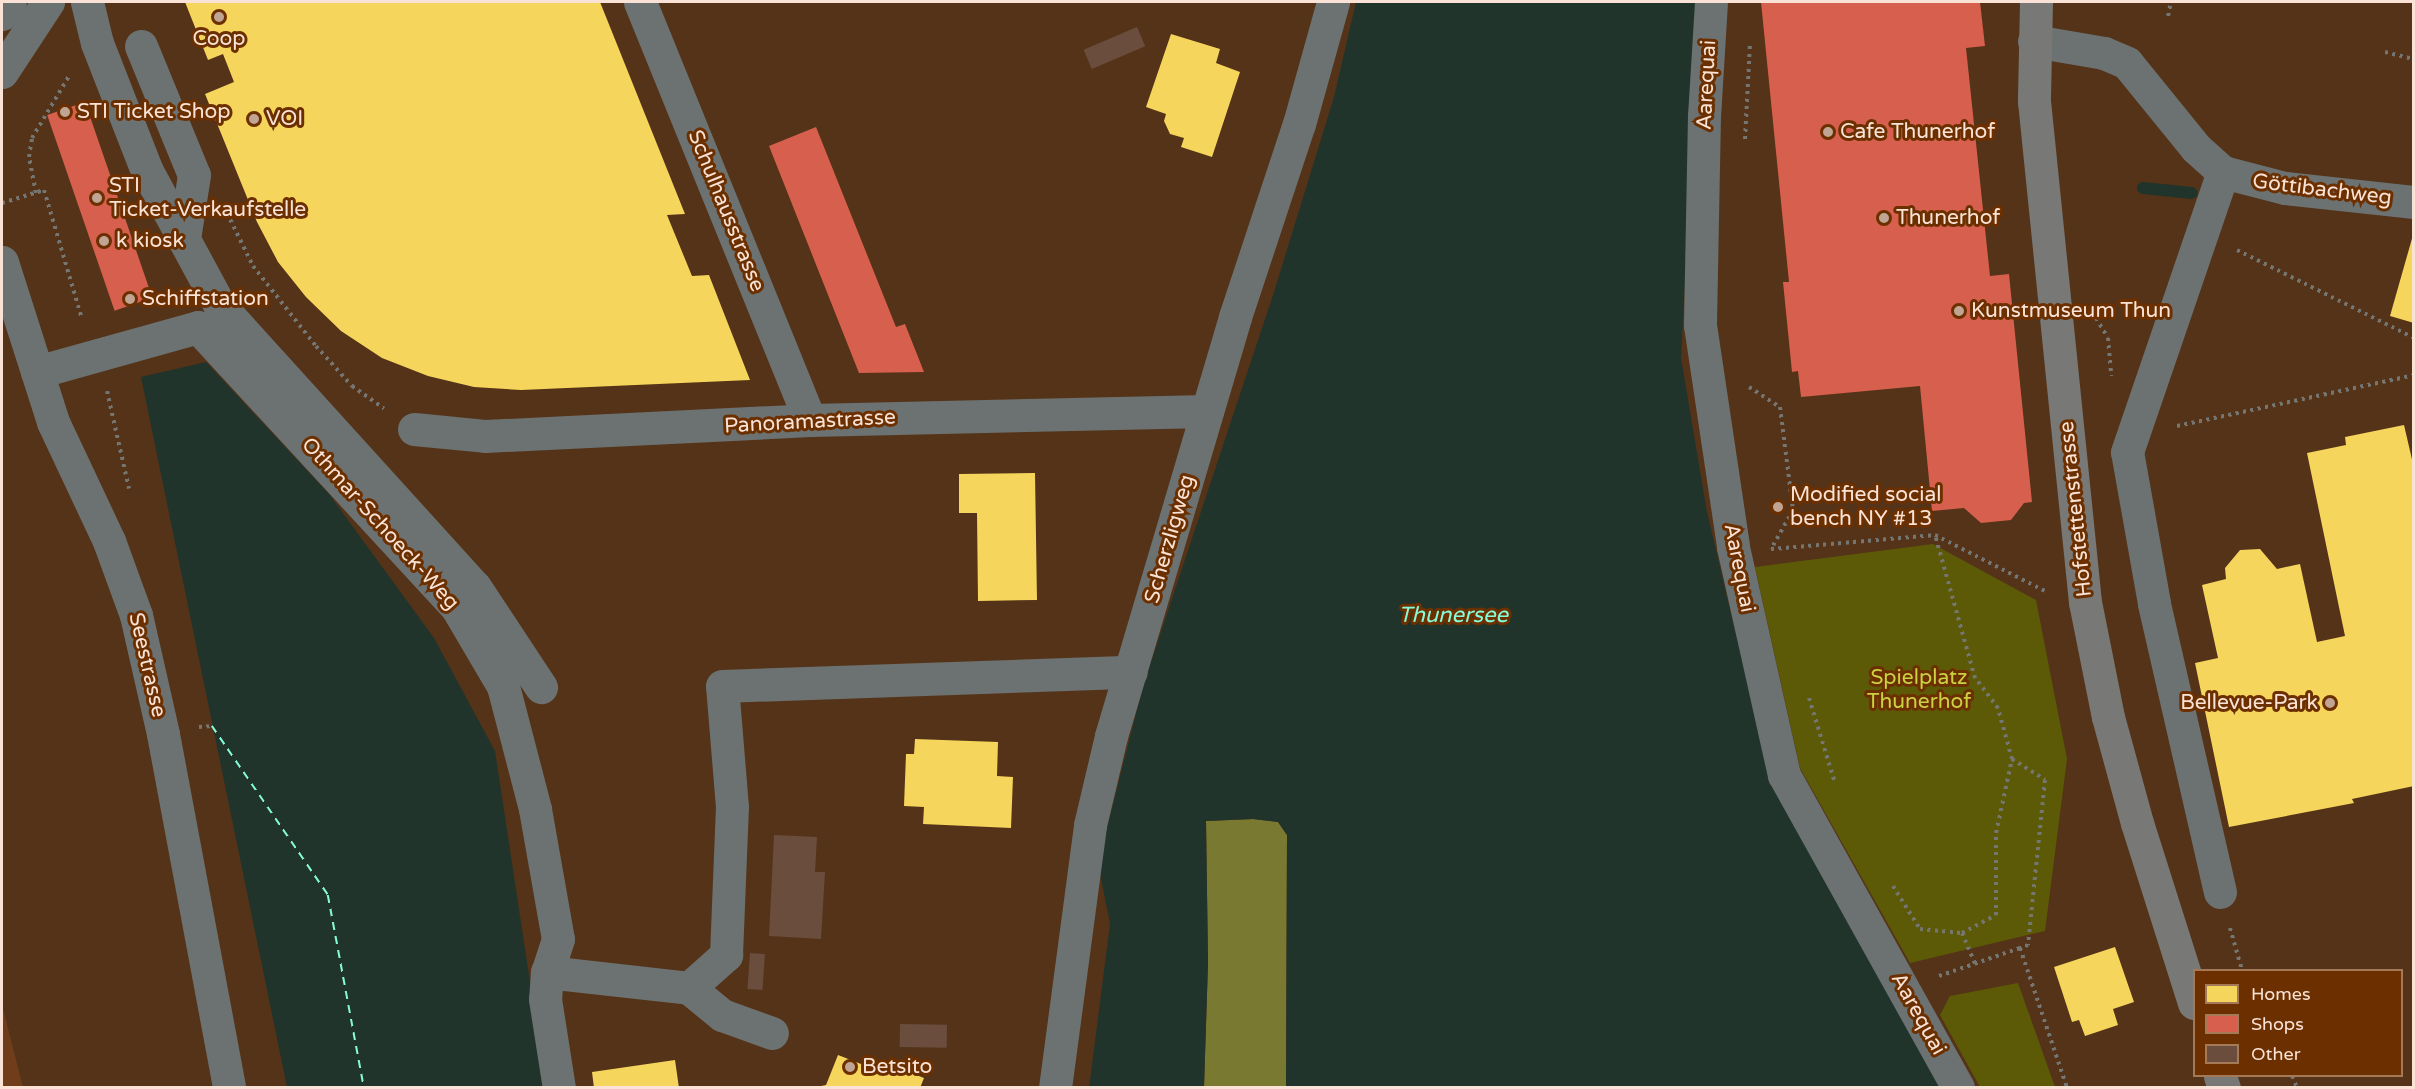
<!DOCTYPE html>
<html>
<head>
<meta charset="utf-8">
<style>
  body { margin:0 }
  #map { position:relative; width:2415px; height:1089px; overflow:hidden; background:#543318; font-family:"Varela Round",sans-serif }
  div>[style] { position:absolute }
  .built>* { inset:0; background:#6f3d19 }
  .green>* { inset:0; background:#5c5a07 }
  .forest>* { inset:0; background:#7a7932 }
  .water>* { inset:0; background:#21342b }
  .homes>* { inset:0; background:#f6d55c }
  .shops>* { inset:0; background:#d6604d; transform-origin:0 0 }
  .stream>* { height:12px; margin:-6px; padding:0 6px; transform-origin:6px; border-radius:6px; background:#21342b }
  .ferry>* { height:1.5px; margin-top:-0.75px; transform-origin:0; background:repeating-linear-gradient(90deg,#85fbd8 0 8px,transparent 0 14px) }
  .building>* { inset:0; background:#6b4d3e; transform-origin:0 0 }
  .path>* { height:4px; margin-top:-2px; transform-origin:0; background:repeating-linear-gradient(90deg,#757572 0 3px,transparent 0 7.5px) }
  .minor>* { height:33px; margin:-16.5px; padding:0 16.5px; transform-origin:16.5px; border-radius:16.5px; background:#6c7271 }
  .major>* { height:33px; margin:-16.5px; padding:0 16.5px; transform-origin:16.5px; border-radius:16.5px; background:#787976 }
  .dots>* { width:16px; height:16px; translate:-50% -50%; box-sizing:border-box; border:3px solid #6c3000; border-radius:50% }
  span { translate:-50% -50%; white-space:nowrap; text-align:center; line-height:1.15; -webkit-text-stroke:6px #6c3000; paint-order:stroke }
  .poi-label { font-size:21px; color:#fae3d6 }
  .left { translate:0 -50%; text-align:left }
  .right { translate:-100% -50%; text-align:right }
  .street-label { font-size:21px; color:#fae3d6 }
  .park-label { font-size:21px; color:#cad143 }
  .water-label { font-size:22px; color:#85fbd8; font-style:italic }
  .frame { position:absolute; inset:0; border:3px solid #fae3d6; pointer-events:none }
  .legend { position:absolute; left:2193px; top:969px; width:210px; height:108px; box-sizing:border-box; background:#6c3000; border:2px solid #a57856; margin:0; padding:8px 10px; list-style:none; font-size:18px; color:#fae3d6 }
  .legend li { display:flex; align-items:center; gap:12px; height:30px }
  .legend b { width:30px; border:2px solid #a57856 }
</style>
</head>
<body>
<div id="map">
  <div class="built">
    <i style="clip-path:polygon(2px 1005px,23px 1087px,2px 1087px)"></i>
  </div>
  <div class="green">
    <i style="clip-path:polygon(1933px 544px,2036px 600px,2067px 759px,2045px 931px,1910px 963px,1800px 768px,1755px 567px)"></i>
    <i style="clip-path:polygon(2018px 983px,2055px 1087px,1980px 1087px,1940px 1015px,1950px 996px)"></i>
  </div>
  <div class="forest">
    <i style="clip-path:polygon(1253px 819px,1278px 822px,1287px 835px,1286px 1087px,1204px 1088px,1208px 963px,1206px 821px)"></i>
  </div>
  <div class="water">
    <i style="clip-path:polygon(1356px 2px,1700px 2px,1681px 358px,1707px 512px,1737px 639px,1943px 1087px,1286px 1087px,1287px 835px,1278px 822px,1253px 819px,1206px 821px,1208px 963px,1204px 1087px,1089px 1088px,1110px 924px,1098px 863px,1143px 686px,1274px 292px,1334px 97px)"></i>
    <i style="clip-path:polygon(206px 362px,329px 494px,434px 638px,495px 751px,546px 1087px,287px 1087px,141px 377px)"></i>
  </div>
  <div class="homes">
    <i style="clip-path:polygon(185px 2px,600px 2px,685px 214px,667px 215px,692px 276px,709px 275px,750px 380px,521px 390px,474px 387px,428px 376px,382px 358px,341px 331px,306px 297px,278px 262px,257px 222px,205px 94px,234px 82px,223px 54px,208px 60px)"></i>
    <i style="clip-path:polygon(1171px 34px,1220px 49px,1216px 63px,1240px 72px,1212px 157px,1181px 147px,1184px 138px,1170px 134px,1164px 121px,1166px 114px,1146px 107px)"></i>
    <i style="clip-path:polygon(2413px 235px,2414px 235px,2414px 323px,2390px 316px)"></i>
    <i style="clip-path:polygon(2404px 425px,2414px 468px,2414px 786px,2352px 799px,2354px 803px,2229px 827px,2195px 663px,2218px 658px,2202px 585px,2226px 579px,2225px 568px,2240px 550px,2260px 549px,2277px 569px,2300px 564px,2317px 642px,2345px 636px,2307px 453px,2346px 445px,2345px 437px)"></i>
    <i style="clip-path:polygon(1035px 473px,1037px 600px,978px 601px,977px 513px,959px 513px,959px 474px)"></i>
    <i style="clip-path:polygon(915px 739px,998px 742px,997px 776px,1013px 777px,1011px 828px,923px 824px,924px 807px,904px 806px,906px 754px,914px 754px)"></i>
    <i style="clip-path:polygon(2115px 947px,2134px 1002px,2113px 1009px,2118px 1025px,2085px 1036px,2079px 1020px,2072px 1022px,2054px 967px)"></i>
    <i style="clip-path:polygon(838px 1055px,879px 1071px,883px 1062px,924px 1078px,920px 1088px,811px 1088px,826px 1085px)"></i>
    <i style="clip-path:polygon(675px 1060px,679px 1088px,594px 1088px,592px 1072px)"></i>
  </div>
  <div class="shops">
    <i style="clip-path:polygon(1761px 2px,1980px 2px,1985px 46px,1966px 48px,1990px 276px,2009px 274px,2032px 502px,2024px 503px,2011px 520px,1981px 523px,1964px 508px,1932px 511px,1920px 386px,1801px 397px,1798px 371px,1792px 372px,1783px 282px,1789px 282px)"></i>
    <i style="left:85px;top:102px;width:207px;height:40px;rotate:71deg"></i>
    <i style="clip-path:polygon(816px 127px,896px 327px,905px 324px,924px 372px,859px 373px,769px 146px)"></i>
  </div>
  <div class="stream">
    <i style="left:2143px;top:188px;width:49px;rotate:5.8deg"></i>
  </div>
  <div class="ferry">
    <i style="left:212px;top:726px;width:205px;rotate:55.5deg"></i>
    <i style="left:328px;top:895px;width:196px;rotate:79.4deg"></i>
  </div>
  <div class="building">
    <i style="left:1137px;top:27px;width:21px;height:58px;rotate:67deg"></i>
    <i style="clip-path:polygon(774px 835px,817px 837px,815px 872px,825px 872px,821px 939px,769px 936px)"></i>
    <i style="left:750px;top:953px;width:15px;height:36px;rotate:4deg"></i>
    <i style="left:900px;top:1024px;width:47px;height:23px;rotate:1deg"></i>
  </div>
  <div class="path">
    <i style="left:2168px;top:16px;width:14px;rotate:-78deg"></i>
    <i style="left:2385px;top:52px;width:30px;rotate:14deg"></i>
    <i style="left:1745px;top:139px;width:94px;rotate:-87deg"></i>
    <i style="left:36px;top:193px;width:37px;rotate:-101deg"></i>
    <i style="left:29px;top:157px;width:19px;rotate:-81deg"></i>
    <i style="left:32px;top:138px;width:72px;rotate:-59.2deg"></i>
    <i style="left:2px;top:203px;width:44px;rotate:-17.2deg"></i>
    <i style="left:44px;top:190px;width:134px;rotate:73.6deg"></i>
    <i style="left:227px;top:213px;width:59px;rotate:63.9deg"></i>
    <i style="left:253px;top:266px;width:102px;rotate:51.8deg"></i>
    <i style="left:316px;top:346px;width:54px;rotate:48deg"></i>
    <i style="left:352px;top:386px;width:39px;rotate:35deg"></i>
    <i style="left:2237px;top:250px;width:198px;rotate:26.4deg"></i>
    <i style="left:2096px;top:318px;width:23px;rotate:59deg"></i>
    <i style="left:2108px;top:338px;width:38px;rotate:85deg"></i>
    <i style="left:1749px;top:387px;width:37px;rotate:33deg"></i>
    <i style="left:1780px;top:407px;width:104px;rotate:82.8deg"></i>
    <i style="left:1793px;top:510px;width:45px;rotate:119.4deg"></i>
    <i style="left:1771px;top:549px;width:165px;rotate:-4.9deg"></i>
    <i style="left:1935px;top:535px;width:123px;rotate:27deg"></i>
    <i style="left:107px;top:391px;width:100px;rotate:77.3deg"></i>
    <i style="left:2177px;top:426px;width:242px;rotate:-12.1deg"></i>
    <i style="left:1809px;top:698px;width:89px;rotate:73deg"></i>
    <i style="left:199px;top:727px;width:13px;rotate:-4deg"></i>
    <i style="left:2012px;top:759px;width:39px;rotate:32deg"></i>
    <i style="left:2045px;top:780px;width:166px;rotate:95.9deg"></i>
    <i style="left:2028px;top:945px;width:9px;rotate:159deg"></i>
    <i style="left:1893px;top:886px;width:51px;rotate:57.9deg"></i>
    <i style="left:1920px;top:929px;width:42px;rotate:5.4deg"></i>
    <i style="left:1962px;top:933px;width:38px;rotate:-28deg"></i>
    <i style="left:1996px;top:915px;width:82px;rotate:-90deg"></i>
    <i style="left:1996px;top:833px;width:76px;rotate:-77.8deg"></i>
    <i style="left:2012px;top:759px;width:53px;rotate:-105.4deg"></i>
    <i style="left:1998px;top:708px;width:38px;rotate:-127deg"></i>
    <i style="left:1975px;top:678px;width:148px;rotate:-105.6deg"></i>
    <i style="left:2230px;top:928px;width:44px;rotate:74.1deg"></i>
    <i style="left:1962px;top:933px;width:34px;rotate:67deg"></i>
    <i style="left:1939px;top:976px;width:86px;rotate:-19.1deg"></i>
    <i style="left:2020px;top:948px;width:148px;rotate:71.4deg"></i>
    <i style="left:2292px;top:1076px;width:13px;rotate:67deg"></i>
  </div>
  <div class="minor">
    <i style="left:87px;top:2px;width:42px;rotate:76.3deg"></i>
    <i style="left:97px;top:43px;width:137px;rotate:68.7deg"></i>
    <i style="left:147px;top:171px;width:153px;rotate:61.6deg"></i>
    <i style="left:220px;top:306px;width:379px;rotate:47.8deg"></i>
    <i style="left:475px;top:587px;width:120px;rotate:56.6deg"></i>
    <i style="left:640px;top:2px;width:451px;rotate:67.9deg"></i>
    <i style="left:1711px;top:2px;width:113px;rotate:93.5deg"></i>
    <i style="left:1704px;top:115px;width:210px;rotate:91.1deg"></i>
    <i style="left:1700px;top:325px;width:224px;rotate:81.5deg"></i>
    <i style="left:1733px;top:547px;width:234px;rotate:77.4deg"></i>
    <i style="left:1784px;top:775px;width:358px;rotate:60.9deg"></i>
    <i style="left:2px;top:14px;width:14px;rotate:-56deg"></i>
    <i style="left:2034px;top:41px;width:71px;rotate:9.7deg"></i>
    <i style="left:2104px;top:53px;width:25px;rotate:23deg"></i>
    <i style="left:2127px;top:63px;width:109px;rotate:50.9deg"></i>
    <i style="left:2196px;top:148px;width:36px;rotate:42deg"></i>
    <i style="left:2223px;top:172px;width:64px;rotate:14.5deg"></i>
    <i style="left:2285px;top:188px;width:130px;rotate:6.2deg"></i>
    <i style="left:141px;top:46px;width:139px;rotate:67.7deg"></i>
    <i style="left:194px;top:175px;width:65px;rotate:98.9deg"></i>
    <i style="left:2px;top:72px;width:84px;rotate:-56.7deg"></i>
    <i style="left:2px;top:262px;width:168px;rotate:72.3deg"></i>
    <i style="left:53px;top:422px;width:132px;rotate:64.8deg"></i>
    <i style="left:109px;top:541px;width:79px;rotate:70deg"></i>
    <i style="left:136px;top:615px;width:122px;rotate:77.2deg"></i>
    <i style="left:163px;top:734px;width:360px;rotate:79.4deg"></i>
    <i style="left:37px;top:372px;width:167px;rotate:-15.6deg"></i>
    <i style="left:198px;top:327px;width:382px;rotate:47.3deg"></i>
    <i style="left:457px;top:608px;width:91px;rotate:59.5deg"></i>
    <i style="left:503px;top:686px;width:127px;rotate:75.4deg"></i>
    <i style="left:535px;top:809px;width:132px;rotate:80deg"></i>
    <i style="left:558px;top:939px;width:35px;rotate:108deg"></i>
    <i style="left:547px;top:972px;width:27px;rotate:94deg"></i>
    <i style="left:545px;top:999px;width:90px;rotate:81.1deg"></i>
    <i style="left:414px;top:429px;width:71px;rotate:5.6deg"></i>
    <i style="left:485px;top:436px;width:325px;rotate:-2.8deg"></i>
    <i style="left:810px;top:420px;width:397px;rotate:-1.3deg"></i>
    <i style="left:2220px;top:892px;width:296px;rotate:-102.9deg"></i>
    <i style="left:2154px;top:603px;width:153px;rotate:-100.1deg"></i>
    <i style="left:2127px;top:452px;width:296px;rotate:-71.1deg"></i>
    <i style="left:547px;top:972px;width:143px;rotate:6.4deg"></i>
    <i style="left:689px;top:988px;width:50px;rotate:-41.7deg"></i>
    <i style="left:726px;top:955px;width:148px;rotate:-87.7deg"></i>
    <i style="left:732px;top:807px;width:121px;rotate:-94.7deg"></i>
    <i style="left:722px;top:686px;width:409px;rotate:-2deg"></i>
    <i style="left:689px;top:988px;width:43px;rotate:39.3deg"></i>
    <i style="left:722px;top:1015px;width:53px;rotate:19.8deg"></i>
    <i style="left:1055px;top:1088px;width:265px;rotate:-82.4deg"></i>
    <i style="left:1090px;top:825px;width:91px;rotate:-76.7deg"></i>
    <i style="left:1111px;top:736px;width:437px;rotate:-73.5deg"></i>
    <i style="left:1235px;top:317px;width:203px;rotate:-71.7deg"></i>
    <i style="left:1299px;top:124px;width:127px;rotate:-74.4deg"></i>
  </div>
  <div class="major">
    <i style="left:2036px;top:2px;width:99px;rotate:91.2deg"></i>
    <i style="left:2034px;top:101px;width:504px;rotate:84.19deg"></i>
    <i style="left:2085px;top:602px;width:117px;rotate:78.7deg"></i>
    <i style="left:2108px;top:717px;width:110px;rotate:74.7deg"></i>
    <i style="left:2137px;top:823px;width:189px;rotate:72.4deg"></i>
    <i style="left:2220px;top:1076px;width:13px;rotate:72deg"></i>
  </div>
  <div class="dots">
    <i style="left:219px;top:17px;background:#c0a594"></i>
    <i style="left:65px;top:112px;background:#c0a594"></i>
    <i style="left:254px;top:119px;background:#c0a594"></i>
    <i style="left:1828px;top:132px;background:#c0a594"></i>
    <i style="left:97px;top:198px;background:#c0a594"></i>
    <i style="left:1884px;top:218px;background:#c0a594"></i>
    <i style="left:104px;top:241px;background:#c0a594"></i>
    <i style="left:130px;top:299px;background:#c0a594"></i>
    <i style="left:1959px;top:311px;background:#c0a594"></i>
    <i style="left:1778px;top:507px;background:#c0a594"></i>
    <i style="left:2330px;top:703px;background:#c0a594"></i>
    <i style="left:850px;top:1067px;background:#c0a594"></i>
  </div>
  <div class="poi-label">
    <span style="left:219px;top:39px">Coop</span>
    <span class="left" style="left:77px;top:112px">STI Ticket Shop</span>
    <span class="left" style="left:266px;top:119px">VOI</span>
    <span class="left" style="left:1840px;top:132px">Cafe Thunerhof</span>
    <span class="left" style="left:109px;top:198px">STI<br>Ticket-Verkaufstelle</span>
    <span class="left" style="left:1896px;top:218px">Thunerhof</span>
    <span class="left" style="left:116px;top:241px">k kiosk</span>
    <span class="left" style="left:142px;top:299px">Schiffstation</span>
    <span class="left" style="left:1971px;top:311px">Kunstmuseum Thun</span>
    <span class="left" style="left:1790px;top:507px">Modified social<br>bench NY #13</span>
    <span class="right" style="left:2318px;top:703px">Bellevue-Park</span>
    <span class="left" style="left:862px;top:1067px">Betsito</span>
  </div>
  <div class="street-label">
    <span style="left:1707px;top:85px;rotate:-87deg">Aarequai</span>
    <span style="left:2322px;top:190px;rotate:7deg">Göttibachweg</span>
    <span style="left:726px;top:211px;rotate:68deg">Schulhausstrasse</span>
    <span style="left:810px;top:422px;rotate:-3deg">Panoramastrasse</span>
    <span style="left:2076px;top:509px;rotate:-96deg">Hofstettenstrasse</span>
    <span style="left:380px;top:524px;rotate:48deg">Othmar-Schoeck-Weg</span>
    <span style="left:1170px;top:539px;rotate:-74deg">Scherzligweg</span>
    <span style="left:1739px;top:568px;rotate:79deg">Aarequai</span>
    <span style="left:147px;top:665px;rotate:77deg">Seestrasse</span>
    <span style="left:1918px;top:1014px;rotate:61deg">Aarequai</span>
  </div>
  <div class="park-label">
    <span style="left:1919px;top:690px">Spielplatz<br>Thunerhof</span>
  </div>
  <div class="water-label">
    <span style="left:1453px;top:616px">Thunersee</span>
  </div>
  <div class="frame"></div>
  <ul class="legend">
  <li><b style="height:16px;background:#f6d55c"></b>Homes</li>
  <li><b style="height:16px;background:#d6604d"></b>Shops</li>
  <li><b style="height:16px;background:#6b4d3e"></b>Other</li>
  </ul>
</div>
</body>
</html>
